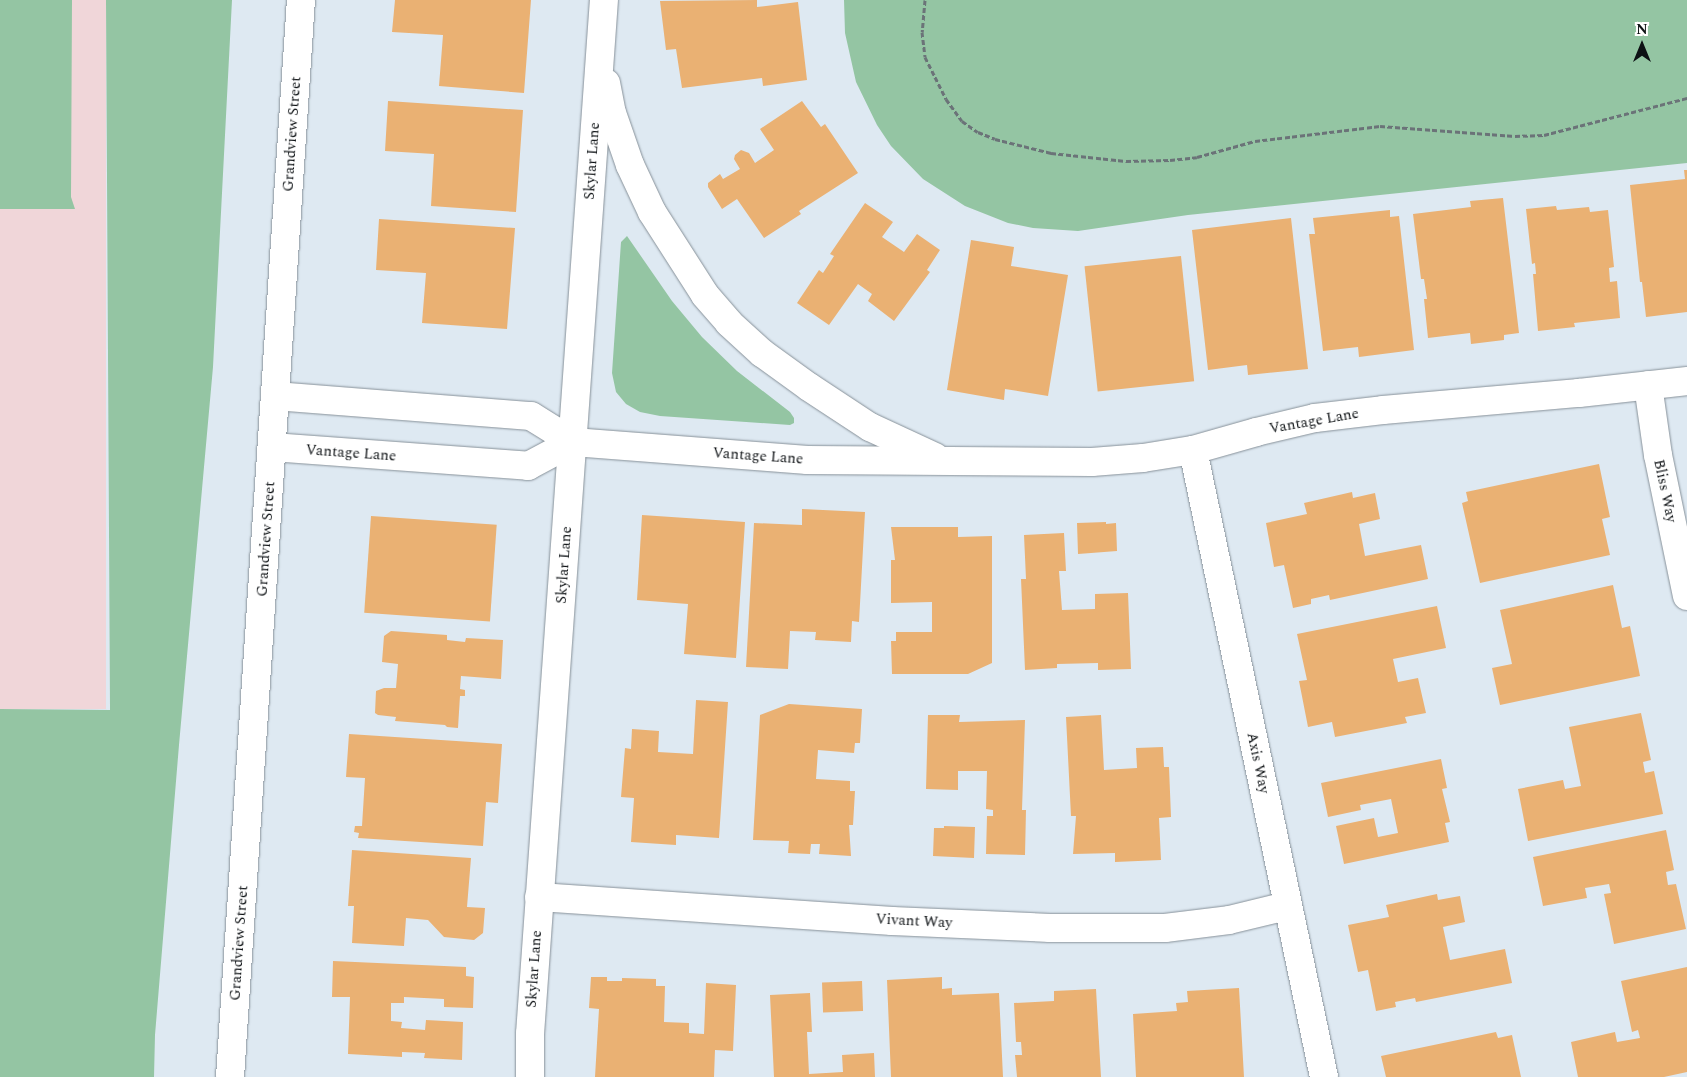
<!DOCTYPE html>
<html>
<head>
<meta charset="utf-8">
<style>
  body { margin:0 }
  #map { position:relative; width:1687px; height:1077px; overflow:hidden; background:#dee9f2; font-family:Spectral,serif }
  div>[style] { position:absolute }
  .industrial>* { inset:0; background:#f0d6d9; transform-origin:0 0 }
  .green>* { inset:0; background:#94c5a3 }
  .building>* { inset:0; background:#eab173; transform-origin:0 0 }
  .path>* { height:3px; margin-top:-1.5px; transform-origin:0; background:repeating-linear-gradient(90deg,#6b7378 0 5px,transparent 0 7.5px) }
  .roads { filter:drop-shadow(0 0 1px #879199) drop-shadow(0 0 1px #879199) }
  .minor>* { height:28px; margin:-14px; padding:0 14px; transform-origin:14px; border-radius:14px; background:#fff }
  span { translate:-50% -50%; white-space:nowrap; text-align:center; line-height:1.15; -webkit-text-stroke:4.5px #fff; paint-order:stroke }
  .street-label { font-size:15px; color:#0d1114 }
  .north { position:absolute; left:1617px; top:20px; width:50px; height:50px; -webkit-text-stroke:4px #fff; paint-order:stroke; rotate:0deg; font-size:14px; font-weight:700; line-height:20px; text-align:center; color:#0d1114 }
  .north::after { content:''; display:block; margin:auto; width:18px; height:22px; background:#0d1114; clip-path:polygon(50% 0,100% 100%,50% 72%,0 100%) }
</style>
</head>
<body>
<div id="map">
  <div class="industrial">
    <i style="left:0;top:0;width:106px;height:709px"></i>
  </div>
  <div class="green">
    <i style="clip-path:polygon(0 0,72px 0,71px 197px,75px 209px,0 209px)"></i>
    <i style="clip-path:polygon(106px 0,232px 0,213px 367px,179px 745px,155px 1035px,154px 1077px,0 1077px,0 709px,110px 710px)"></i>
    <i style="clip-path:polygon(844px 0,1687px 0,1687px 163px,1188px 215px,1078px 231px,1033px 228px,1008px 223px,965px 206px,923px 179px,891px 146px,877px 125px,856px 82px,845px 33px)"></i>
    <i style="clip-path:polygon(627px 236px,672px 301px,702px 337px,737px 371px,790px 412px,794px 418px,794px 423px,790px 425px,660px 416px,640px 412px,626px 404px,616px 392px,612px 373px,621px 242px)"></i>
  </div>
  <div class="building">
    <i style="clip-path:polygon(395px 0,531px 0,524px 93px,439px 86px,443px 35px,392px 32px)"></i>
    <i style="clip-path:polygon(757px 0,757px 7px,798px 2px,807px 80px,763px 86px,762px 78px,682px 88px,676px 49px,666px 50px,660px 1px)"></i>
    <i style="clip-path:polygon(388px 101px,523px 110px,516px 212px,431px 206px,434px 154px,385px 151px)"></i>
    <i style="clip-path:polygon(802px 101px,821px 127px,825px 124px,858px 173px,799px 211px,801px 214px,764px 238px,737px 199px,722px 209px,708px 187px,708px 183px,720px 174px,723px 179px,740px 169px,734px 159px,735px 155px,741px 150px,749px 153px,755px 163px,774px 150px,760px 129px)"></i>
    <i style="clip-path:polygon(1684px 170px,1687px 170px,1687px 312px,1646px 317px,1642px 282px,1640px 282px,1630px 185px,1685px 179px)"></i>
    <i style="clip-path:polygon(1503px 198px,1519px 333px,1504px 335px,1504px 340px,1471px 344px,1470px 333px,1428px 338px,1424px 299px,1427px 299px,1424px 279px,1421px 279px,1413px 214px,1471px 207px,1470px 201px)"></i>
    <i style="clip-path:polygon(865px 203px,893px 222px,882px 237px,904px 252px,917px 234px,940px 250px,927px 270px,930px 272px,894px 321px,868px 301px,872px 294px,858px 284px,829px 325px,797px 303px,819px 270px,823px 273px,834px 256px,830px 254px)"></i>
    <i style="clip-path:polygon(1556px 206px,1557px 210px,1589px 207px,1590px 212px,1608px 210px,1614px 267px,1609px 268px,1610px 282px,1617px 281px,1620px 318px,1574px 323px,1575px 327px,1538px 331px,1533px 274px,1536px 274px,1535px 263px,1532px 264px,1526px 209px)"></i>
    <i style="clip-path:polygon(1390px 210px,1390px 217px,1399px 216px,1414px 350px,1359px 357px,1358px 347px,1323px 351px,1309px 234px,1315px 234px,1313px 218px)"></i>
    <i style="clip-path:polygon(1291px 218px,1308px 369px,1248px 375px,1247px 365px,1208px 370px,1192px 230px)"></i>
    <i style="clip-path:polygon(379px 219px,515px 228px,507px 329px,422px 323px,426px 273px,376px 270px)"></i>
    <i style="clip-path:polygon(971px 240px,1014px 247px,1011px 266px,1068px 275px,1048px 396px,1005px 389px,1004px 400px,947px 390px)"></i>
    <i style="left:1181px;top:256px;width:126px;height:97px;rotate:84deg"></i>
    <i style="clip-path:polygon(1599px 464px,1610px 517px,1602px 519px,1610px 555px,1480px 583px,1462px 503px,1468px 501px,1466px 492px)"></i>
    <i style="clip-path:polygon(1352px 492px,1353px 498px,1375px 493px,1380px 519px,1359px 524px,1365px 556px,1421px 545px,1428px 579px,1330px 600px,1329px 595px,1311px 599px,1311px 604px,1293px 608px,1284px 565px,1274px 567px,1266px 523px,1307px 514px,1304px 503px)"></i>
    <i style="clip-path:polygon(802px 509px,865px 512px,859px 622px,852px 621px,851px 642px,815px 640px,816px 632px,790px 631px,788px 669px,746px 667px,754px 523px,802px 525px)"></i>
    <i style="clip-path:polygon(642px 515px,745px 522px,736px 658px,684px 654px,688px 604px,637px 600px)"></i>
    <i style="left:371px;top:516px;width:126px;height:97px;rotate:4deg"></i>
    <i style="clip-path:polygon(1106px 522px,1106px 524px,1116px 523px,1117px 551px,1078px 554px,1077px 523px)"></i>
    <i style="clip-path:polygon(891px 527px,958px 527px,958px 537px,992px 536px,992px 663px,968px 674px,892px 674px,891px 641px,896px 641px,896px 632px,932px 632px,932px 602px,891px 603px,891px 560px,895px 560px)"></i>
    <i style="clip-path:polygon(1064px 533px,1066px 571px,1059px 571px,1062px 610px,1095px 609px,1095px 594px,1128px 593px,1131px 669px,1098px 670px,1098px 663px,1057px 664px,1057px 668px,1025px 670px,1021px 579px,1026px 579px,1024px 535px)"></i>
    <i style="clip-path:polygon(1613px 585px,1622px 628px,1630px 626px,1640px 676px,1500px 705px,1492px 668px,1512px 664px,1500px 610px)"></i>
    <i style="clip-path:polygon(1437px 606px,1446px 648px,1393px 659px,1398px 682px,1418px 678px,1426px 713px,1405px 717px,1407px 723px,1335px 737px,1332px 722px,1308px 727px,1299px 681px,1307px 680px,1297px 634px)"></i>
    <i style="clip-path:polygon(391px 631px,447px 635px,447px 640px,465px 642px,466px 638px,503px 640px,501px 679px,461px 676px,460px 689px,465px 690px,465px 696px,460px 696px,458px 728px,447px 727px,445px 725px,395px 721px,396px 717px,378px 715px,375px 713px,376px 691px,384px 688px,396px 688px,398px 664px,382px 662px,384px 636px)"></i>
    <i style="clip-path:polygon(696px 700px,728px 702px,719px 838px,676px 835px,676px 845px,631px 842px,634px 798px,621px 797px,625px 748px,631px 749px,632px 729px,659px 731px,658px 752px,693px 754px)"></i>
    <i style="clip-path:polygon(789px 704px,862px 709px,860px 743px,855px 743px,854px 753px,818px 750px,816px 779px,850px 781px,850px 791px,855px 791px,853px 825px,849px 825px,851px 856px,819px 854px,820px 844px,811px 844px,810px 854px,788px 853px,789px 841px,753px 840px,760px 715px)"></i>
    <i style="clip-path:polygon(1641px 713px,1651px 760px,1643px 762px,1645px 773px,1654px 771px,1663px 814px,1528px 841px,1518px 789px,1563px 780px,1565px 789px,1581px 786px,1569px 727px)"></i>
    <i style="clip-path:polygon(928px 715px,960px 715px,959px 722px,1025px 720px,1022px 810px,1026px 810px,1025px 855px,986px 854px,987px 816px,993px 816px,993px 810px,986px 809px,987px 771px,958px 771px,958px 790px,926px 789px)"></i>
    <i style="clip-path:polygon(1101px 715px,1104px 770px,1137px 768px,1136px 748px,1163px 747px,1164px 767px,1169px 767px,1171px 817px,1159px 818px,1161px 860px,1115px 862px,1115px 853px,1073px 854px,1076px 816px,1071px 816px,1066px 717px)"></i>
    <i style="clip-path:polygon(349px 734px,502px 744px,498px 803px,486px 802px,483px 846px,358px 838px,359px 833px,354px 832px,355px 826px,362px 826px,365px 778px,346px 777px)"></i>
    <i style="clip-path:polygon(1441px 759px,1447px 788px,1442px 789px,1450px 822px,1445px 823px,1449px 842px,1344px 864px,1336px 826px,1374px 818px,1378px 837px,1398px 833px,1391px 799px,1360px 805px,1361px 810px,1328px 817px,1321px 783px)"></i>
    <i style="clip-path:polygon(944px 826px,975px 827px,974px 858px,933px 856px,934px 828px,944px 828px)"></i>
    <i style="clip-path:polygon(1666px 830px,1674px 870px,1666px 872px,1668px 885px,1676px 884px,1686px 929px,1614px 944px,1604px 894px,1611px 893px,1609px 884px,1585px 888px,1587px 898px,1543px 906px,1533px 857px)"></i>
    <i style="clip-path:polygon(352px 850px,471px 858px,467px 907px,485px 908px,483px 933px,474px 940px,444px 937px,428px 920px,406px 918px,404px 946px,352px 943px,354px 906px,348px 906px)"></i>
    <i style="clip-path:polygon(1437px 894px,1438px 900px,1460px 896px,1465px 922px,1443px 927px,1450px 960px,1505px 949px,1512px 983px,1416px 1002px,1415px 998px,1395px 1002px,1396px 1007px,1376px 1011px,1368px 970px,1358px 972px,1348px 925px,1389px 917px,1386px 905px)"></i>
    <i style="clip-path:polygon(333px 961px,466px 967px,466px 976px,474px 977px,473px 1008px,444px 1007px,444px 999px,404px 997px,404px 1003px,391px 1003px,391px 1021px,402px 1022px,401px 1028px,425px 1030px,426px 1020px,463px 1022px,462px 1060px,424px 1058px,425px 1053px,402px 1052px,402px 1057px,348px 1054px,350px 997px,332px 997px)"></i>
    <i style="clip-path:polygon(1687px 967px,1687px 1072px,1664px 1077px,1578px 1077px,1571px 1042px,1615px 1032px,1617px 1042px,1640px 1038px,1638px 1030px,1632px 1032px,1621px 981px)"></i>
    <i style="clip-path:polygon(591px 977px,607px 977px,607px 981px,622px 981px,622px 978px,656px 979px,656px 986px,665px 986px,664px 1022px,689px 1023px,689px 1033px,704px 1034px,706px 983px,736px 985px,733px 1051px,715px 1050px,714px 1077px,595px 1077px,599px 1009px,589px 1008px)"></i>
    <i style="clip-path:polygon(942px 977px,942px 989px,952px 988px,952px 995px,999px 993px,1003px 1077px,891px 1077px,887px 980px)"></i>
    <i style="left:862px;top:981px;width:30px;height:40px;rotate:88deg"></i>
    <i style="clip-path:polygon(1239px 988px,1244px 1077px,1136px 1077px,1133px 1014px,1177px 1011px,1176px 1003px,1188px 1002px,1187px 991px)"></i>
    <i style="clip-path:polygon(1096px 989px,1101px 1077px,1017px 1077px,1015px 1055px,1022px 1055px,1021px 1042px,1016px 1042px,1014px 1003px,1054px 1001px,1054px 991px)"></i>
    <i style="clip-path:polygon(810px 993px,812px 1032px,807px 1032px,809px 1074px,843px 1072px,842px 1055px,874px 1053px,875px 1077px,774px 1077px,770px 995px)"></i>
    <i style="clip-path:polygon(1496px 1032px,1498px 1038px,1512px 1035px,1521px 1077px,1386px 1077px,1381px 1056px)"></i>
  </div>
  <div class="path">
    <i style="left:925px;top:0;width:32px;rotate:95deg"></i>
    <i style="left:922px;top:32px;width:25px;rotate:83deg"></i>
    <i style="left:925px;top:57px;width:47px;rotate:63.4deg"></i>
    <i style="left:946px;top:99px;width:27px;rotate:54deg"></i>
    <i style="left:962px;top:121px;width:19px;rotate:35deg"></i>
    <i style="left:978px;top:132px;width:18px;rotate:22deg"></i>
    <i style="left:995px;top:139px;width:58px;rotate:14deg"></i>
    <i style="left:1051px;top:153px;width:75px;rotate:6.1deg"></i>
    <i style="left:1126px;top:161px;width:44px;rotate:-1.3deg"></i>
    <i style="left:1170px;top:160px;width:27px;rotate:-6deg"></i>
    <i style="left:1197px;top:157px;width:60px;rotate:-15.4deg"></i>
    <i style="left:1255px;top:141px;width:126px;rotate:-6.8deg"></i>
    <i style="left:1380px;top:126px;width:135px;rotate:4.2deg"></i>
    <i style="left:1515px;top:136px;width:29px;rotate:-2deg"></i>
    <i style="left:1544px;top:135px;width:148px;rotate:-14.5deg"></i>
  </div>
  <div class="roads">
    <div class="minor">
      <i style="left:606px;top:83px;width:31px;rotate:79deg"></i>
      <i style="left:612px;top:113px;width:55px;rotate:70.9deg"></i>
      <i style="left:630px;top:165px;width:52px;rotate:64.9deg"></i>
      <i style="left:652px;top:212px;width:98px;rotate:57.4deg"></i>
      <i style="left:705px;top:295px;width:37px;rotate:49deg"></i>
      <i style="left:729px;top:323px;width:45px;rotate:42.3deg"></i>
      <i style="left:762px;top:353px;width:58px;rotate:35.9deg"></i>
      <i style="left:809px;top:387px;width:73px;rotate:33.3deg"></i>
      <i style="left:870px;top:427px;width:72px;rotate:24.8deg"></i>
      <i style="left:1648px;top:385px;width:71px;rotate:81.9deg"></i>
      <i style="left:1658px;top:455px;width:144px;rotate:78.4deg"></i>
      <i style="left:275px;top:396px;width:257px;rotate:4.5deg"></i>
      <i style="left:531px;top:416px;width:49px;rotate:31.8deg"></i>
      <i style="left:573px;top:442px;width:235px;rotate:4.4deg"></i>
      <i style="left:807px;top:460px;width:285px;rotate:0.4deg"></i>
      <i style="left:1092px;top:462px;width:51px;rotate:-4.5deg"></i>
      <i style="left:1143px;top:458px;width:51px;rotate:-9.1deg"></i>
      <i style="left:1193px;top:450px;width:66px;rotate:-15.9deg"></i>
      <i style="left:1256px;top:432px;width:61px;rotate:-13.3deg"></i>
      <i style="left:1315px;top:418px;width:68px;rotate:-6.7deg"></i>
      <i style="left:1383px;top:410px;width:197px;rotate:-5deg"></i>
      <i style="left:1579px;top:393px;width:109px;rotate:-6.3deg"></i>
      <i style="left:272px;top:447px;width:257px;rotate:4.2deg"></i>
      <i style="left:528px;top:466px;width:51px;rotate:-28.1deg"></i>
      <i style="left:1193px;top:450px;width:641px;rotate:78.2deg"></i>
      <i style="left:539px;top:897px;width:354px;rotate:3.9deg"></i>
      <i style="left:892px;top:921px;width:158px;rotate:2.5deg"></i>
      <i style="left:1050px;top:928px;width:115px"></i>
      <i style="left:1165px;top:928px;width:64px;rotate:-7.1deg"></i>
      <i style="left:1229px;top:920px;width:60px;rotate:-13.6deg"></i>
      <i style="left:230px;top:1077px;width:1079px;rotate:-86.23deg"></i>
      <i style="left:530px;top:1077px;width:43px;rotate:-90deg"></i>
      <i style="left:530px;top:1034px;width:1037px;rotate:-85.91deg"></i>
    </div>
  </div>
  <div class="street-label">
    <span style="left:292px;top:134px;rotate:-86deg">Grandview Street</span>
    <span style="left:592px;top:161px;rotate:-86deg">Skylar Lane</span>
    <span style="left:1314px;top:421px;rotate:-10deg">Vantage Lane</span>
    <span style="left:351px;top:453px;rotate:4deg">Vantage Lane</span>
    <span style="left:758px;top:456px;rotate:4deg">Vantage Lane</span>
    <span style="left:1665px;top:491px;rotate:78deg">Bliss Way</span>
    <span style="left:266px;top:539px;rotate:-86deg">Grandview Street</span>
    <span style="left:564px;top:565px;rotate:-86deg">Skylar Lane</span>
    <span style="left:1258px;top:763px;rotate:78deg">Axis Way</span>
    <span style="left:914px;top:921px;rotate:3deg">Vivant Way</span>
    <span style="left:239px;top:943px;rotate:-86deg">Grandview Street</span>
    <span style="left:534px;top:969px;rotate:-86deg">Skylar Lane</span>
  </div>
  <div class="north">N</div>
</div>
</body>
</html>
